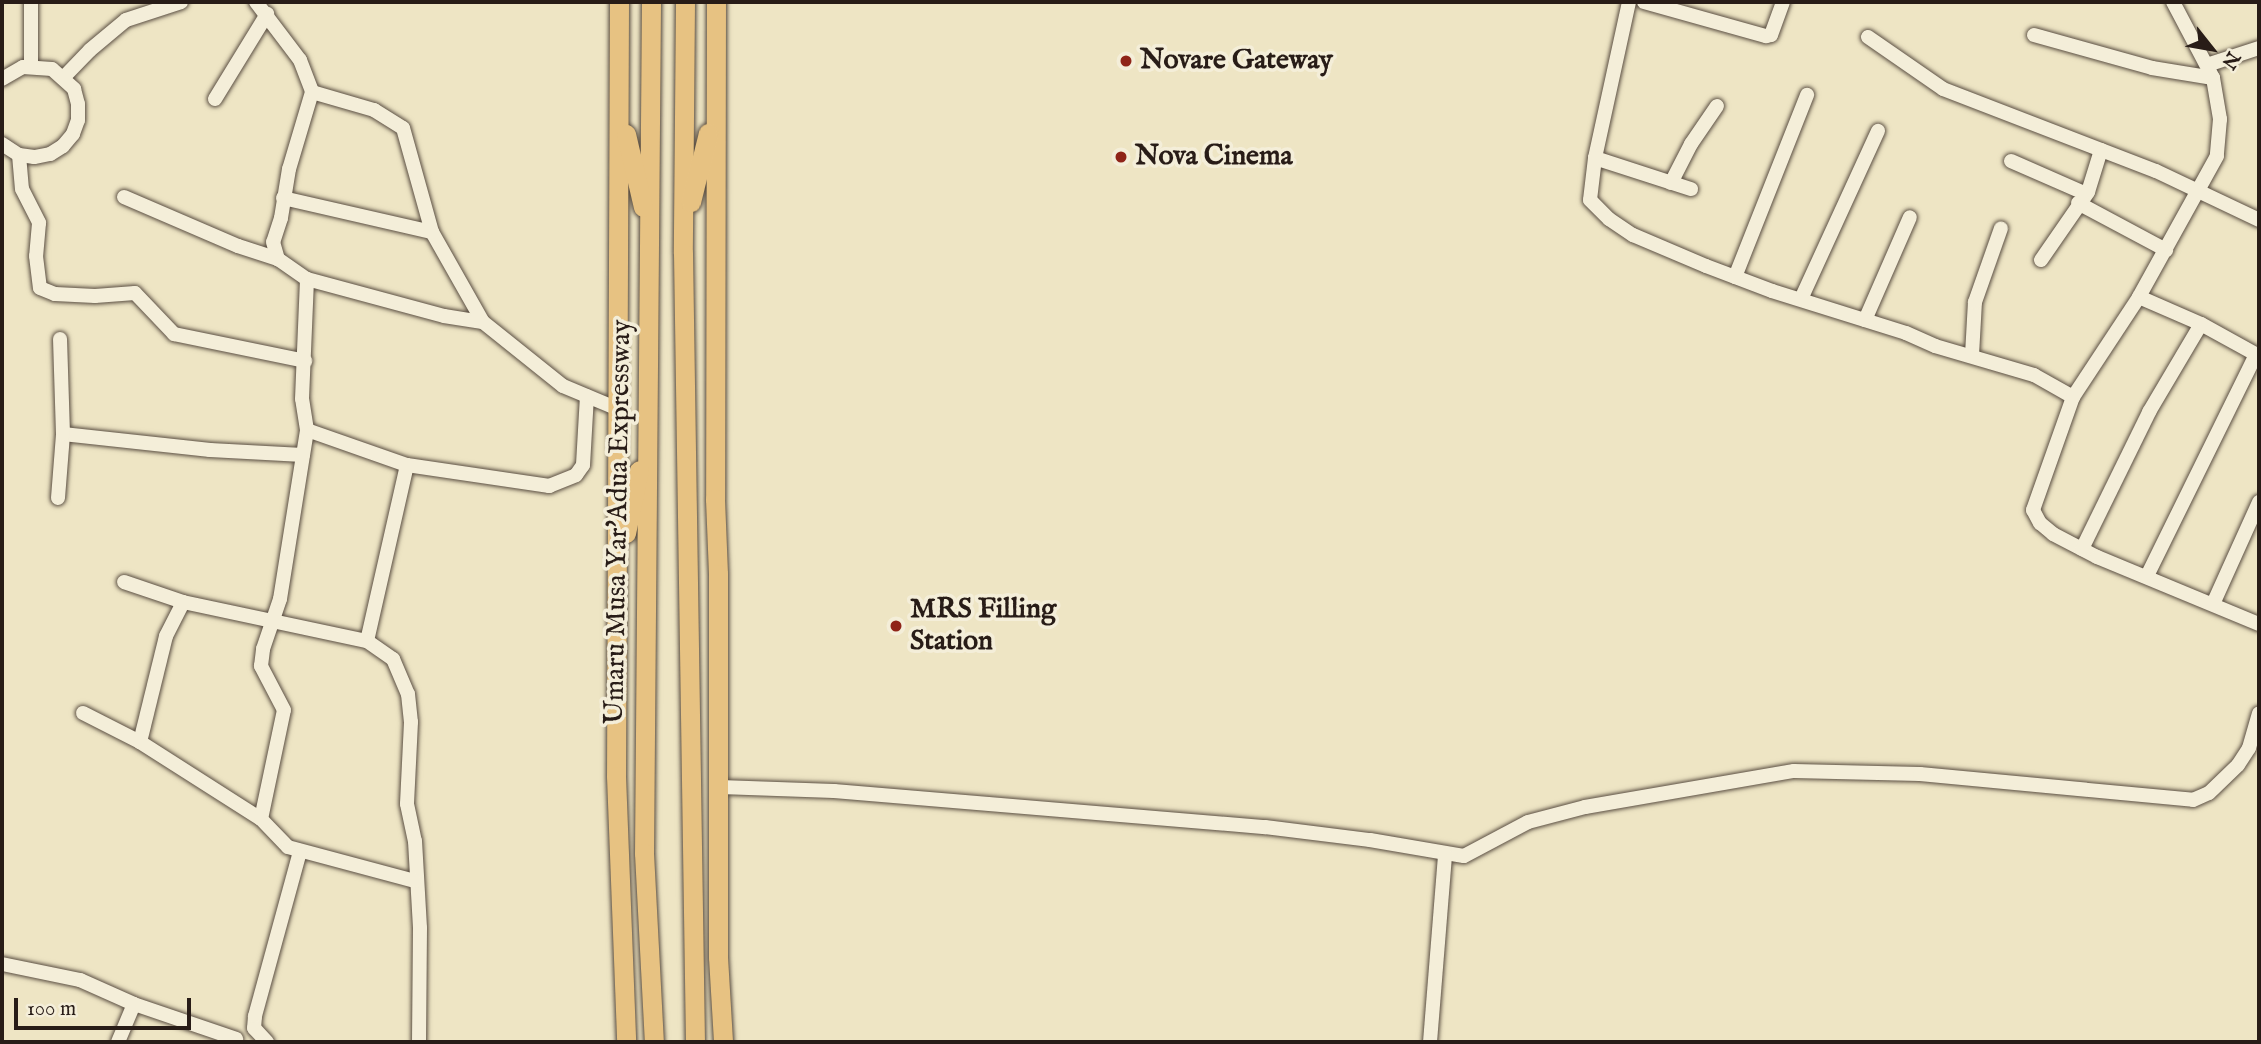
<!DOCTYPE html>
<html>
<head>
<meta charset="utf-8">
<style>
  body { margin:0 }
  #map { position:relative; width:2261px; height:1044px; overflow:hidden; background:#eee5c4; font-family:"IM FELL English",serif }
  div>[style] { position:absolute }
  .roads { filter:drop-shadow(0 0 2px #5a4e42) drop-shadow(0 0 2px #5a4e42) }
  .minor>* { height:14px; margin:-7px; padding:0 7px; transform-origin:7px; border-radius:7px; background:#f4eed9 }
  .highway>* { height:19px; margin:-9.5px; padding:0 9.5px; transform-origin:9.5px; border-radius:9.5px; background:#e7c282 }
  .dots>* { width:19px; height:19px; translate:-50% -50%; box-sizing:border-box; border:4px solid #f4eed9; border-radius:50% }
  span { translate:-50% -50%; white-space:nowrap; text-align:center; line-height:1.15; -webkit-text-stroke:7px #f4eed9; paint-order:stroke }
  .poi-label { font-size:28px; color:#281c17; font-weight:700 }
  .left { translate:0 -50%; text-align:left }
  .street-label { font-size:28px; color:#281c17 }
  .frame { position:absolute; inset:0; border:4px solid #281c17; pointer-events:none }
  .north { position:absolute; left:2177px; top:14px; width:70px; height:70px; -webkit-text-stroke:5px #f4eed9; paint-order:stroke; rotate:121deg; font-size:19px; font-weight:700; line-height:28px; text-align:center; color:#281c17 }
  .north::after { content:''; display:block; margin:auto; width:24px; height:32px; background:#281c17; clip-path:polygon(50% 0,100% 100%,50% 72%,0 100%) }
  .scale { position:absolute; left:14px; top:998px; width:177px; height:32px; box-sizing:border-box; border:4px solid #281c17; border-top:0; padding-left:9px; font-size:21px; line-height:24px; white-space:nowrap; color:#281c17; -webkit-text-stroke:5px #f4eed9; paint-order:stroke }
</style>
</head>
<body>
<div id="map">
  <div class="roads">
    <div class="minor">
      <i style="left:31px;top:2px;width:64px;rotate:90deg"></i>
      <i style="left:256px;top:2px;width:73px;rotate:52.8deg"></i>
      <i style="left:300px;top:60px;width:34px;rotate:69deg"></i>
      <i style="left:312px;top:92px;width:80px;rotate:106.6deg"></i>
      <i style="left:289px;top:169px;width:50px;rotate:99.3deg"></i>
      <i style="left:281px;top:218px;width:25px;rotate:108deg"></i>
      <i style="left:273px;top:242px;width:18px;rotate:74deg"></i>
      <i style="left:278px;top:259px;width:35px;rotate:35deg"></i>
      <i style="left:307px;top:279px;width:142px;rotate:15.1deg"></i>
      <i style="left:444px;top:316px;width:39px;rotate:9deg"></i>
      <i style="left:483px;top:322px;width:102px;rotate:38.7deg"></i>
      <i style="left:563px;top:386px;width:60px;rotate:22.7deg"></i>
      <i style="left:1629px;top:2px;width:160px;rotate:102.3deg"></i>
      <i style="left:1595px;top:158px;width:42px;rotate:96.8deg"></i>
      <i style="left:1590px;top:200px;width:27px;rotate:45deg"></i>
      <i style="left:1609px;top:219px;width:29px;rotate:34deg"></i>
      <i style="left:1633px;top:235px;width:79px;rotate:23deg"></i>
      <i style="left:1706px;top:266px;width:71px;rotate:20.7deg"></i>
      <i style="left:1772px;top:291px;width:140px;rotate:17.4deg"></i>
      <i style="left:1906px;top:333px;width:32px;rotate:24deg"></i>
      <i style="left:1935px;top:346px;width:103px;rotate:16.3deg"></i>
      <i style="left:2034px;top:375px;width:45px;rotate:29.4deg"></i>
      <i style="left:1644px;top:2px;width:127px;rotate:15.6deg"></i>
      <i style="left:1766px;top:36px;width:5px;rotate:-11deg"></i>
      <i style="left:1771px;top:35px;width:35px;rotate:-70deg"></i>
      <i style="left:2173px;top:2px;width:86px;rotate:62.2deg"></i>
      <i style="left:2213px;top:78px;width:42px;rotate:80.3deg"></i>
      <i style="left:2220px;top:119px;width:37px;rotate:95deg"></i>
      <i style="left:2217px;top:156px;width:161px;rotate:119deg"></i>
      <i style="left:2139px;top:297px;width:120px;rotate:123.4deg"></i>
      <i style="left:2073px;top:397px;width:120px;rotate:109.5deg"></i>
      <i style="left:2033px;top:510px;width:15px;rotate:62deg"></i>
      <i style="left:2040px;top:523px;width:17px;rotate:40deg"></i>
      <i style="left:2053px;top:534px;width:50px;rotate:27.6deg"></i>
      <i style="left:2097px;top:557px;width:175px;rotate:22.5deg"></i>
      <i style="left:2034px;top:35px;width:123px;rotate:15.6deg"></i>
      <i style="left:2152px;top:68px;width:62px;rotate:9.3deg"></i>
      <i style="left:1868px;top:37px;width:91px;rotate:34.7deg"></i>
      <i style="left:1943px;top:89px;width:228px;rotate:21.1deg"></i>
      <i style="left:2156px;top:171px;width:114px;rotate:25.4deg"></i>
      <i style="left:2207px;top:65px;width:55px;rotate:-18.1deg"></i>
      <i style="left:64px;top:77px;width:37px;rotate:-46deg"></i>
      <i style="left:90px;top:50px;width:47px;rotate:-39.8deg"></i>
      <i style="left:126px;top:20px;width:58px;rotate:-18.1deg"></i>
      <i style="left:2px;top:79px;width:24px;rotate:-30deg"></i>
      <i style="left:23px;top:67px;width:29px;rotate:4deg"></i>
      <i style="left:52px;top:69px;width:30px;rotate:42deg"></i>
      <i style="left:74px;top:89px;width:16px;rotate:75deg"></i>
      <i style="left:78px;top:104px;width:16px;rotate:90deg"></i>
      <i style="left:78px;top:120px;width:15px;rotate:110deg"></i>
      <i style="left:73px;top:134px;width:16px;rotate:130deg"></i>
      <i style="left:63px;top:146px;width:15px;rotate:148deg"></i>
      <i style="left:50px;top:154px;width:16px;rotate:169deg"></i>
      <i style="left:34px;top:157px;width:15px;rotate:-172deg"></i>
      <i style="left:19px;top:155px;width:20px;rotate:-147deg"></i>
      <i style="left:312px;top:92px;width:65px;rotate:16.2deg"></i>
      <i style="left:374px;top:110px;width:34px;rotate:32deg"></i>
      <i style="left:403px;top:128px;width:108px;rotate:74.4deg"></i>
      <i style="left:432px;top:232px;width:103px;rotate:60.5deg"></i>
      <i style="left:215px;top:99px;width:100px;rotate:-58.5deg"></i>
      <i style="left:19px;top:155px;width:34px;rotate:85deg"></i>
      <i style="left:22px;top:189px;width:38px;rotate:63deg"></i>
      <i style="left:39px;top:223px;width:33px;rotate:95deg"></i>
      <i style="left:36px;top:256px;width:32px;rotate:83deg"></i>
      <i style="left:40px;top:288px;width:16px;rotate:22deg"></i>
      <i style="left:55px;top:294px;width:40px;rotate:2.9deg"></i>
      <i style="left:95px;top:296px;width:40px;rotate:-4.3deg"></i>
      <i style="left:135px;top:293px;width:57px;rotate:46.4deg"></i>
      <i style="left:174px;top:334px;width:134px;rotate:11.6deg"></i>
      <i style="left:1595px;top:158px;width:101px;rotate:17.9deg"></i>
      <i style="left:2011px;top:161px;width:82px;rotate:23.7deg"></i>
      <i style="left:1671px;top:183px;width:44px;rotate:-62.9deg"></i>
      <i style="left:1691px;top:144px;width:46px;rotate:-55.6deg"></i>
      <i style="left:124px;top:197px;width:124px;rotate:23.3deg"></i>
      <i style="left:238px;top:246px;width:42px;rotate:18deg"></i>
      <i style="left:283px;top:198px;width:153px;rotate:12.9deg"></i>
      <i style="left:2078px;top:203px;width:100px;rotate:28.1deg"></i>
      <i style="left:2041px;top:260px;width:83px;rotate:-55.3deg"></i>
      <i style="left:2088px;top:192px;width:44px;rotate:-72.8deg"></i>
      <i style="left:1735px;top:277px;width:196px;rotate:-68.4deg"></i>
      <i style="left:2139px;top:297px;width:68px;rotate:23.5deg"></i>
      <i style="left:2201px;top:324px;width:66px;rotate:28.9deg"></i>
      <i style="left:1801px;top:299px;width:185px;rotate:-65.4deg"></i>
      <i style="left:1865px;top:320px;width:112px;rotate:-66.4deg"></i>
      <i style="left:1972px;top:355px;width:53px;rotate:-86.8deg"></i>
      <i style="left:1975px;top:302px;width:78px;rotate:-70.6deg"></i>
      <i style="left:307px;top:430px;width:106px;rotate:19.3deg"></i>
      <i style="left:407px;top:465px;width:144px;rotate:8.4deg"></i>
      <i style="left:549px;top:486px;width:29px;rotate:-22deg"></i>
      <i style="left:576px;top:475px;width:12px;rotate:-55deg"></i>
      <i style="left:583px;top:465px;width:69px;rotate:-86.7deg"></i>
      <i style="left:63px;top:434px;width:148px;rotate:6.2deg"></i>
      <i style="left:210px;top:450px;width:93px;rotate:3.1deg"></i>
      <i style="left:407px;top:465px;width:180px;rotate:102.8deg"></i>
      <i style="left:367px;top:641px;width:32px;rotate:35deg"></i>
      <i style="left:393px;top:659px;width:38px;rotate:67deg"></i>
      <i style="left:408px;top:694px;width:28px;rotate:84deg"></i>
      <i style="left:411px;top:722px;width:82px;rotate:92.8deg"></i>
      <i style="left:407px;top:804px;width:38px;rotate:78deg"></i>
      <i style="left:415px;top:841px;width:87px;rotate:86.7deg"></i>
      <i style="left:420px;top:928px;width:114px;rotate:90.5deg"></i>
      <i style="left:58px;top:498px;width:64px;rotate:-85.5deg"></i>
      <i style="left:63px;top:434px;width:95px;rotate:-91.8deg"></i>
      <i style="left:2082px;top:549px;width:153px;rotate:-63.9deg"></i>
      <i style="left:2149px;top:412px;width:102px;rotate:-59.4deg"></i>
      <i style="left:2147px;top:576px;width:247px;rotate:-63.8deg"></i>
      <i style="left:124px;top:582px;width:62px;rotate:18.7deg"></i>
      <i style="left:183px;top:602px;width:188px;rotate:12deg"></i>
      <i style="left:2213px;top:604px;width:112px;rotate:-65.7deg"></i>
      <i style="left:83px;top:713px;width:64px;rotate:27deg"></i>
      <i style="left:140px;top:742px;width:143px;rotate:32.5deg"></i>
      <i style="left:261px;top:819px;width:39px;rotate:46deg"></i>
      <i style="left:288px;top:847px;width:131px;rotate:15deg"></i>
      <i style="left:140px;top:742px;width:109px;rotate:-76.2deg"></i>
      <i style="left:166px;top:636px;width:38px;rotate:-63deg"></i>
      <i style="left:720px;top:787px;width:114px;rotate:2deg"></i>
      <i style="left:834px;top:791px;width:433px;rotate:4.8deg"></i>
      <i style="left:1265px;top:827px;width:106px;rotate:7.1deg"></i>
      <i style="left:1370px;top:840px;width:95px;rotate:9.7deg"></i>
      <i style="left:1464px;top:856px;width:72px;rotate:-28deg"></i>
      <i style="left:1528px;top:822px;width:59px;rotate:-14.7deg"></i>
      <i style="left:1585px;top:807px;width:212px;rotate:-9.8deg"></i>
      <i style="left:1794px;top:771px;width:126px;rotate:1.4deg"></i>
      <i style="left:1920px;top:774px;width:274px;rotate:5.4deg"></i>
      <i style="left:2193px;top:800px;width:17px;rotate:-24deg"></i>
      <i style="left:2209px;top:793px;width:40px;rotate:-44deg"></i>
      <i style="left:2238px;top:765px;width:20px;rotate:-57deg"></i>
      <i style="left:2249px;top:748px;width:36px;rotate:-74deg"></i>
      <i style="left:261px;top:819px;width:111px;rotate:-78.1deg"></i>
      <i style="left:284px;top:710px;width:50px;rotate:-117.6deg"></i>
      <i style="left:261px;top:666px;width:17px;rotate:-83deg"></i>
      <i style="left:263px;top:649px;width:53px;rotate:-71.2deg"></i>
      <i style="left:280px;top:599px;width:171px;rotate:-80.9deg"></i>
      <i style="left:307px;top:430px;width:31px;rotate:-99deg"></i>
      <i style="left:302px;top:399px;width:120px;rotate:-87.6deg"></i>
      <i style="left:2px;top:964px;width:80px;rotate:11.6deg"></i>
      <i style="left:80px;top:980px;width:59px;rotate:24deg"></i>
      <i style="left:134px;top:1004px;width:108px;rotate:18.9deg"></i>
      <i style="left:118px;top:1042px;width:41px;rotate:-67.2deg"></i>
      <i style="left:267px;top:1042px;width:19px;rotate:-133deg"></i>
      <i style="left:254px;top:1028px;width:12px;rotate:-85deg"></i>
      <i style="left:255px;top:1016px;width:171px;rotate:-74.7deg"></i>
      <i style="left:1430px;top:1042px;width:189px;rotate:-85.4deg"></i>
    </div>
    <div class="highway">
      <i style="left:619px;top:2px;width:774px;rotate:90.22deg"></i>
      <i style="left:616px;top:776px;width:266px;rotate:87.8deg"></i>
      <i style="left:651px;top:2px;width:851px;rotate:90.47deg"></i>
      <i style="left:644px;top:853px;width:189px;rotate:87deg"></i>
      <i style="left:685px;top:2px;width:251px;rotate:90.5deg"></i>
      <i style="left:683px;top:253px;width:789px;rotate:89.13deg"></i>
      <i style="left:716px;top:2px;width:497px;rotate:90.1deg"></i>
      <i style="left:715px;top:499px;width:75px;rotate:87.7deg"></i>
      <i style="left:718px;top:574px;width:383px;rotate:90deg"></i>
      <i style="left:718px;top:957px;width:85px;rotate:86.6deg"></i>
      <i style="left:626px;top:134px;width:75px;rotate:76.9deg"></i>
      <i style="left:691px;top:202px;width:71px;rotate:-76.2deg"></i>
      <i style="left:626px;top:533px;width:64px;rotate:-78.3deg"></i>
    </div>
  </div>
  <div class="dots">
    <i style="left:1126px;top:61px;background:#8f2418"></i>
    <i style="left:1121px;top:157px;background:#8f2418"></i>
    <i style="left:896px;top:626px;background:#8f2418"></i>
  </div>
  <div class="poi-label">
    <span class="left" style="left:1140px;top:61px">Novare Gateway</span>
    <span class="left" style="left:1135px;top:157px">Nova Cinema</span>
    <span class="left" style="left:910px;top:626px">MRS Filling<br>Station</span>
  </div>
  <div class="street-label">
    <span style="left:619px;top:522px;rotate:-89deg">Umaru Musa Yar'Adua Expressway</span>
  </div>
  <div class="frame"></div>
  <div class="north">N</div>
  <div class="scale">100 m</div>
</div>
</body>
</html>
